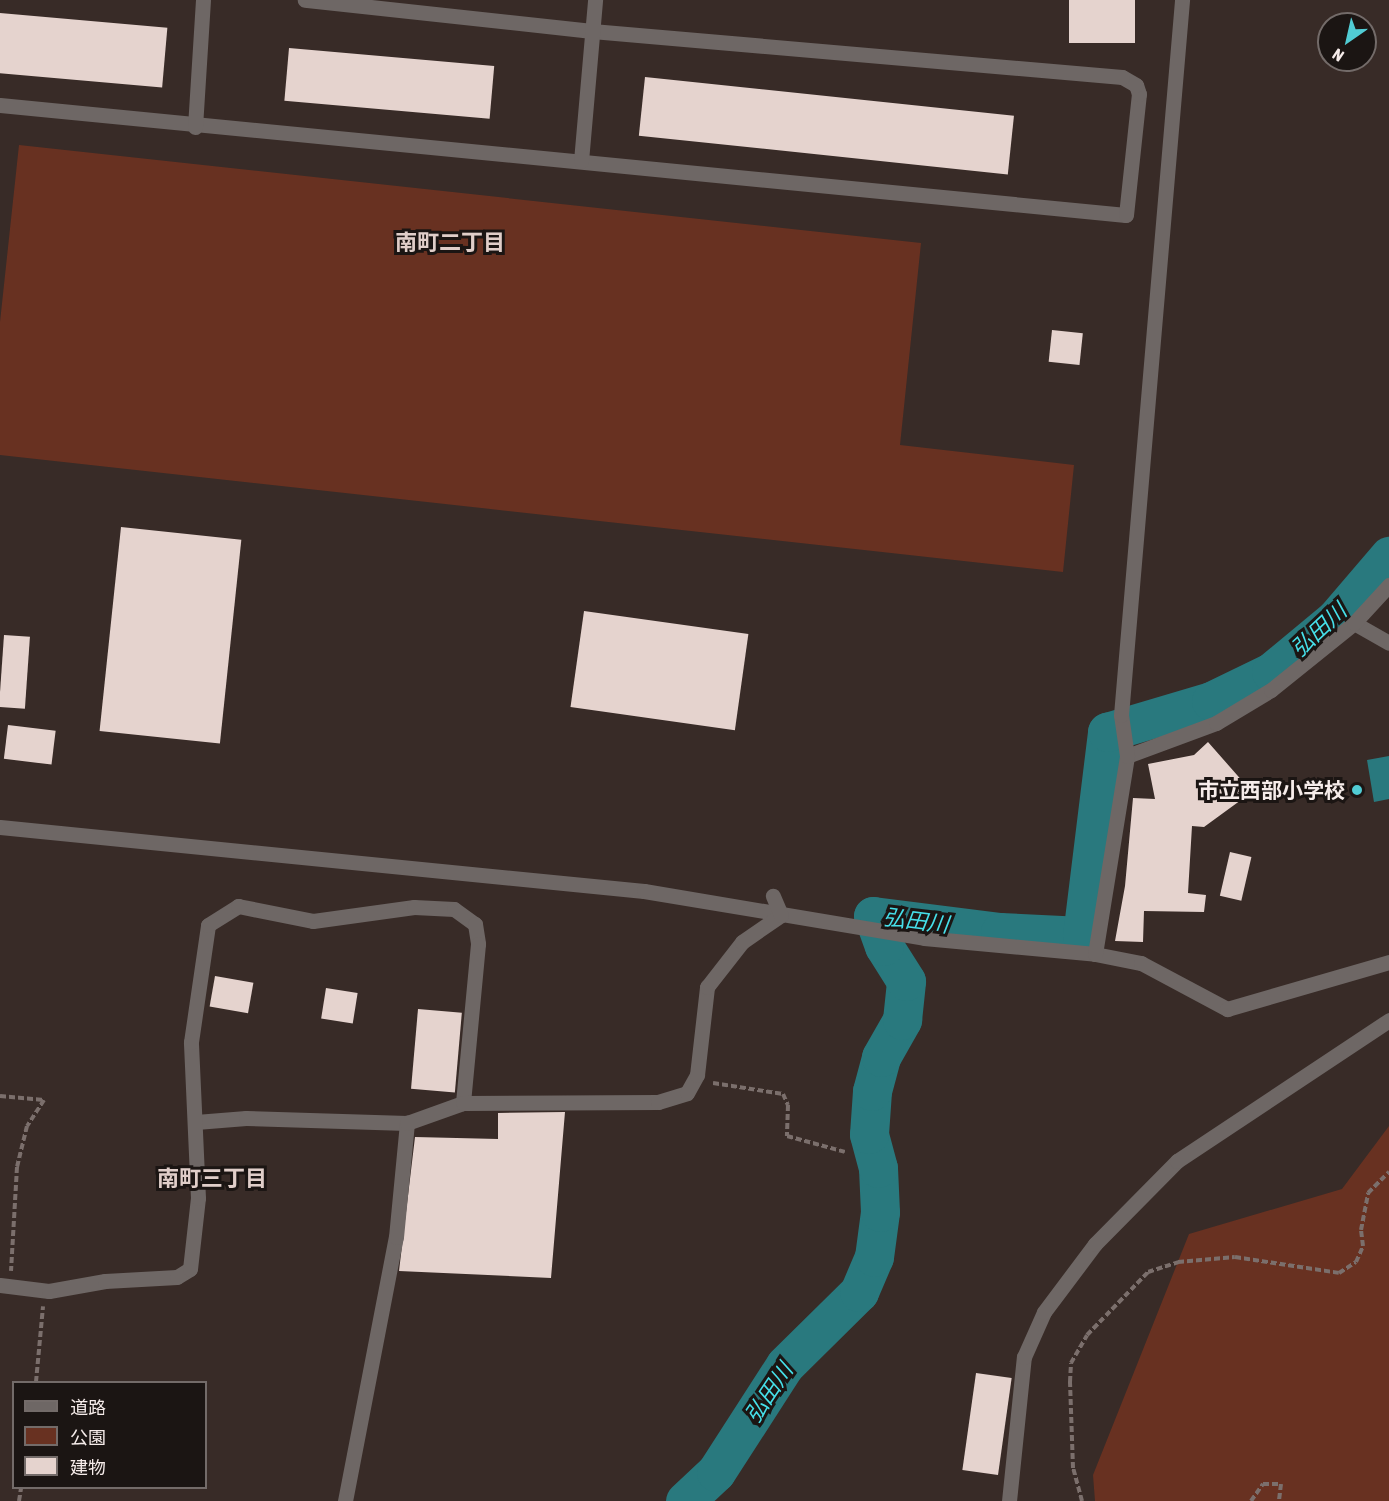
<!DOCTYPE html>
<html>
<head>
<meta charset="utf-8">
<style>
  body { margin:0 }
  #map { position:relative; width:1389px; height:1501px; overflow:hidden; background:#382b27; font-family:"Asap Condensed","Noto Sans JP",sans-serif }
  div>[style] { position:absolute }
  .green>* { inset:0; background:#683121 }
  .water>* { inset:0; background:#29797e }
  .river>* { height:39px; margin:-19.5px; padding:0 19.5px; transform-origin:19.5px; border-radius:19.5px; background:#29797e }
  .building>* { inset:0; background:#e5d3ce; transform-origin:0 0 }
  .path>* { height:4px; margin-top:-2px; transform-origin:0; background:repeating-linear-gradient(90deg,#7b6f6c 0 6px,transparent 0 9px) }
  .minor>* { height:15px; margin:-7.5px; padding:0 7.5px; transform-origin:7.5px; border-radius:7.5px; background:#6e6765 }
  .dots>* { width:16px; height:16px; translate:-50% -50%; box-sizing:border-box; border:3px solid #1b1513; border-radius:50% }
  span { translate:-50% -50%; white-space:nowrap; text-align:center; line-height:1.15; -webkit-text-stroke:6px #1b1513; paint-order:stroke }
  .poi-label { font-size:21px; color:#f6ecea; font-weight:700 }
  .right { translate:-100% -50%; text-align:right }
  .neighbourhood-label { font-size:22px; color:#e0cec9; font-weight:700 }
  .water-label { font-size:22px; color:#46dfe9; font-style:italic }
  .legend { position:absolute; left:12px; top:1381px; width:195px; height:108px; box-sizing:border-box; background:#1b1513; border:2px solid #736b69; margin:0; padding:8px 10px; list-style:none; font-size:18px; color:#f6ecea }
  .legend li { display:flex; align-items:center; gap:12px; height:30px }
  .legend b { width:30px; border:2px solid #736b69 }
  .north { position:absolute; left:1317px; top:12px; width:60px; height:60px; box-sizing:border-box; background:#1b1513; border:2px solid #736b69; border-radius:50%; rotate:214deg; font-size:16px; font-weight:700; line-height:24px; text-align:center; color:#f6ecea }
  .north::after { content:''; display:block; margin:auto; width:21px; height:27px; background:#51ccd4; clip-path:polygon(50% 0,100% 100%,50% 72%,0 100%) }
</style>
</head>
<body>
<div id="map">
  <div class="green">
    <i style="clip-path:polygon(19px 145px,921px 243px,900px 445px,1074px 465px,1063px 572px,0 455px,0 322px)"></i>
    <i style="clip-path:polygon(1389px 1126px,1389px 1501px,1095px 1501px,1093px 1475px,1189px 1234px,1342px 1189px)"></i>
  </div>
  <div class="water">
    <i style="clip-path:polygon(1389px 756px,1389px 799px,1374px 802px,1367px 760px)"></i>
  </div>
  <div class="river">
    <i style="left:685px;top:1501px;width:42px;rotate:-43.1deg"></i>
    <i style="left:716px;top:1472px;width:127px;rotate:-57.2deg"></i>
    <i style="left:785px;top:1365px;width:104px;rotate:-44.6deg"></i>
    <i style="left:859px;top:1292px;width:38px;rotate:-67deg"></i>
    <i style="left:874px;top:1257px;width:45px;rotate:-82.4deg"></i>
    <i style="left:880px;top:1212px;width:44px;rotate:-92.6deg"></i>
    <i style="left:878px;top:1168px;width:35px;rotate:-105deg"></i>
    <i style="left:869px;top:1134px;width:43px;rotate:-86deg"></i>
    <i style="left:872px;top:1091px;width:35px;rotate:-75deg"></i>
    <i style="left:881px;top:1057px;width:43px;rotate:-60.4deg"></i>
    <i style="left:902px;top:1020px;width:39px;rotate:-84deg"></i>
    <i style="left:906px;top:981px;width:41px;rotate:-122.2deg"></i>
    <i style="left:884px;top:946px;width:32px;rotate:-110deg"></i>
    <i style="left:873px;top:916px;width:128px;rotate:7.2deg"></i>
    <i style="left:1000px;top:932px;width:82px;rotate:2.8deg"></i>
    <i style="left:1082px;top:936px;width:206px;rotate:-83deg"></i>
    <i style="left:1107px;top:732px;width:109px;rotate:-16.6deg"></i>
    <i style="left:1211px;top:701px;width:67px;rotate:-25.8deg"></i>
    <i style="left:1271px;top:672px;width:85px;rotate:-39.7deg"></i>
    <i style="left:1336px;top:618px;width:82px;rotate:-49.5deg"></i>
  </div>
  <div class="building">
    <i style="left:1069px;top:0;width:66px;height:43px"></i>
    <i style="left:0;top:13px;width:168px;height:60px;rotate:5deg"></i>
    <i style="left:289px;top:48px;width:206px;height:53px;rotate:5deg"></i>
    <i style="left:645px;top:77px;width:371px;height:59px;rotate:6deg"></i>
    <i style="left:1052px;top:330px;width:31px;height:32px;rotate:6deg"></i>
    <i style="left:121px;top:527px;width:121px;height:205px;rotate:6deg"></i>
    <i style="left:584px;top:611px;width:166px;height:97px;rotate:8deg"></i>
    <i style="left:4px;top:635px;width:26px;height:72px;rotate:4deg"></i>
    <i style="left:8px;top:725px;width:48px;height:34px;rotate:7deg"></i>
    <i style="clip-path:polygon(1208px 742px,1252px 792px,1204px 827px,1192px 826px,1188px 893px,1206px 895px,1204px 912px,1144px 911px,1143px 942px,1115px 941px,1125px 886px,1133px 798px,1155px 799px,1148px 764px,1194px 755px)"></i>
    <i style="left:1230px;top:852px;width:22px;height:45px;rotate:13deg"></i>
    <i style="left:215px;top:976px;width:39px;height:31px;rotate:10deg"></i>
    <i style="left:326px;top:988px;width:32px;height:31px;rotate:9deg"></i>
    <i style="left:418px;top:1009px;width:44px;height:80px;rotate:5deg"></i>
    <i style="clip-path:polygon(565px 1112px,551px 1278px,399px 1271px,415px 1137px,498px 1139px,498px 1113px)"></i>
    <i style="left:976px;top:1373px;width:36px;height:98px;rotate:8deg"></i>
  </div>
  <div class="path">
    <i style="left:713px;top:1083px;width:71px;rotate:8.9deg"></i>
    <i style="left:783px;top:1094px;width:12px;rotate:66deg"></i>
    <i style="left:788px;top:1105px;width:31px;rotate:92deg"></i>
    <i style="left:787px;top:1136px;width:60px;rotate:15.4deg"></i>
    <i style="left:0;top:1096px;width:44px;rotate:5.2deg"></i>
    <i style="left:44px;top:1100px;width:31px;rotate:123deg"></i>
    <i style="left:27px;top:1126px;width:42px;rotate:103.7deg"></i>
    <i style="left:17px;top:1167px;width:104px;rotate:93.3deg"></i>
    <i style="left:36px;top:1382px;width:76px;rotate:-84.7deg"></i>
    <i style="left:19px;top:1501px;width:13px;rotate:-81deg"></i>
    <i style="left:1082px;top:1501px;width:34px;rotate:-105deg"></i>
    <i style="left:1073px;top:1468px;width:86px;rotate:-92deg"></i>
    <i style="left:1070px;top:1382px;width:19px;rotate:-87deg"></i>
    <i style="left:1071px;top:1363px;width:32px;rotate:-60deg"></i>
    <i style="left:1087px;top:1335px;width:88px;rotate:-45.9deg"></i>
    <i style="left:1148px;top:1272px;width:32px;rotate:-18deg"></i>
    <i style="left:1178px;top:1262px;width:57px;rotate:-5deg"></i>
    <i style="left:1235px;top:1257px;width:105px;rotate:8.7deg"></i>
    <i style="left:1339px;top:1273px;width:20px;rotate:-33deg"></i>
    <i style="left:1356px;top:1262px;width:17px;rotate:-66deg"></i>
    <i style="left:1363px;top:1246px;width:16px;rotate:-97deg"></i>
    <i style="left:1361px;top:1230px;width:38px;rotate:-79deg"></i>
    <i style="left:1368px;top:1193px;width:30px;rotate:-45deg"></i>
    <i style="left:1251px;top:1501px;width:21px;rotate:-55deg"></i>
    <i style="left:1263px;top:1484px;width:18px"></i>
    <i style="left:1281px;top:1484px;width:17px;rotate:97deg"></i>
  </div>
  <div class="minor">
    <i style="left:0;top:105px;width:1131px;rotate:5.58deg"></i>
    <i style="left:1126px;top:215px;width:122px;rotate:-83.9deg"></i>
    <i style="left:1139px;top:94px;width:9px;rotate:-108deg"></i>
    <i style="left:1136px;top:85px;width:16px;rotate:-150deg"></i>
    <i style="left:1122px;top:77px;width:532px;rotate:-175.04deg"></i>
    <i style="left:592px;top:31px;width:289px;rotate:-173.8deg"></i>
    <i style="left:195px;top:127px;width:127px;rotate:-86.4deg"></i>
    <i style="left:581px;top:161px;width:162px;rotate:-85deg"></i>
    <i style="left:1354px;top:623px;width:40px;rotate:29.7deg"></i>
    <i style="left:1127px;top:756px;width:95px;rotate:-20.3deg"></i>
    <i style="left:1216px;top:723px;width:64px;rotate:-31deg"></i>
    <i style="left:1271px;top:690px;width:107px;rotate:-38.9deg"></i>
    <i style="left:1354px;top:623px;width:52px;rotate:-47.4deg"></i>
    <i style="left:0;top:827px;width:647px;rotate:5.68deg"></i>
    <i style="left:644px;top:891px;width:284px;rotate:9.5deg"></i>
    <i style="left:924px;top:938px;width:172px;rotate:5.3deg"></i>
    <i style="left:1095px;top:954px;width:47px;rotate:11.1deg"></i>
    <i style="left:1141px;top:963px;width:98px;rotate:28.1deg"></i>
    <i style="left:1227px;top:1009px;width:169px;rotate:-16.2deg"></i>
    <i style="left:1095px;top:954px;width:201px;rotate:-80.8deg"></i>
    <i style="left:1127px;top:756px;width:41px;rotate:-98.3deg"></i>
    <i style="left:1121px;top:715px;width:718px;rotate:-85.12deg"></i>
    <i style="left:196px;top:1122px;width:50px;rotate:-4.6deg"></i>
    <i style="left:246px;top:1118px;width:161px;rotate:1.8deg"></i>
    <i style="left:0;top:1285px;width:49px;rotate:7deg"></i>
    <i style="left:49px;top:1291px;width:57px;rotate:-10.1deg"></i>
    <i style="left:105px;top:1281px;width:72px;rotate:-3.2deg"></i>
    <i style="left:177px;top:1277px;width:15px;rotate:-32deg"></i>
    <i style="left:190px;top:1269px;width:71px;rotate:-83.6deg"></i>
    <i style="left:198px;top:1198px;width:156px;rotate:-92.6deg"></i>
    <i style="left:191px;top:1042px;width:118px;rotate:-81.7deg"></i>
    <i style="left:208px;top:925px;width:36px;rotate:-32deg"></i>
    <i style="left:238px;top:906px;width:76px;rotate:11.3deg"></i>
    <i style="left:313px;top:921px;width:102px;rotate:-7.9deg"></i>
    <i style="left:414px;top:907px;width:40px;rotate:2.9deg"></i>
    <i style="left:454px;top:909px;width:26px;rotate:36deg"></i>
    <i style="left:475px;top:924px;width:20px;rotate:81deg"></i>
    <i style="left:478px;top:944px;width:160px;rotate:95.4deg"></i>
    <i style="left:345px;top:1501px;width:269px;rotate:-79.1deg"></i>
    <i style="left:396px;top:1237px;width:115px;rotate:-84.5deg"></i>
    <i style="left:407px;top:1123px;width:59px;rotate:-19.7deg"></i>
    <i style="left:463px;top:1103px;width:195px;rotate:-0.3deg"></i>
    <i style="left:658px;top:1102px;width:30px;rotate:-17deg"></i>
    <i style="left:687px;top:1093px;width:21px;rotate:-61deg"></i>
    <i style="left:697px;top:1075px;width:89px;rotate:-83.5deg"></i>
    <i style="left:707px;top:987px;width:57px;rotate:-52.1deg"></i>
    <i style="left:742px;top:942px;width:47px;rotate:-34.7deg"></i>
    <i style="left:781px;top:915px;width:21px;rotate:-113deg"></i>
    <i style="left:1009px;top:1501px;width:145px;rotate:-84.1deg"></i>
    <i style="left:1024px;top:1357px;width:49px;rotate:-66deg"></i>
    <i style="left:1044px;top:1312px;width:85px;rotate:-53.1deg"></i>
    <i style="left:1095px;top:1244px;width:117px;rotate:-45.3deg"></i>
    <i style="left:1177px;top:1161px;width:255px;rotate:-33.6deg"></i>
  </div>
  <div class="dots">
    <i style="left:1357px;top:790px;background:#51ccd4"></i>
  </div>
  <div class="poi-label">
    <span class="right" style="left:1345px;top:790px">市立西部小学校</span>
  </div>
  <div class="neighbourhood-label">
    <span style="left:450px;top:243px">南町二丁目</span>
    <span style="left:212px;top:1179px">南町三丁目</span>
  </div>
  <div class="water-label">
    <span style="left:1319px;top:630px;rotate:-43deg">弘田川</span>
    <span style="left:916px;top:921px;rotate:7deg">弘田川</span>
    <span style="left:769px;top:1393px;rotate:-56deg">弘田川</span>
  </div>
  <ul class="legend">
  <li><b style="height:8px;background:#6e6765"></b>道路</li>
  <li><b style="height:16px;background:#683121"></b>公園</li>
  <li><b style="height:16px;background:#e5d3ce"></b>建物</li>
  </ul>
  <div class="north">N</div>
</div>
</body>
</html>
